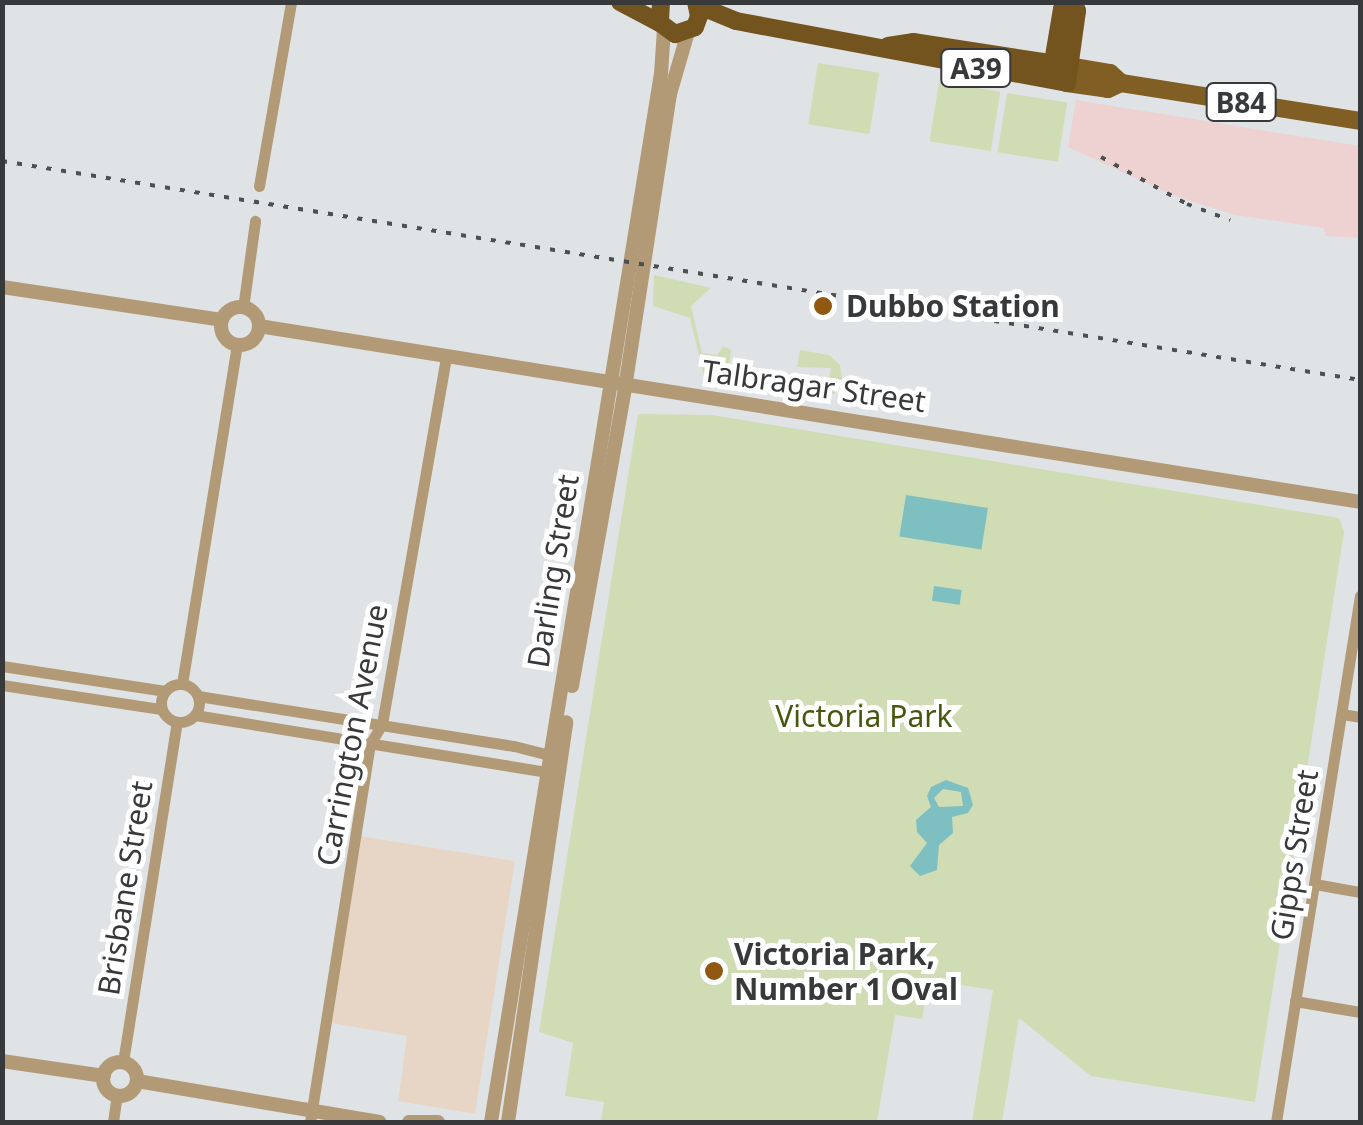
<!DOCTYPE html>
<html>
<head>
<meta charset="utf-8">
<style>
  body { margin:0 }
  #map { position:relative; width:1363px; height:1125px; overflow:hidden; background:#e0e3e6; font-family:"Noto Sans",sans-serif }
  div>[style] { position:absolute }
  .industrial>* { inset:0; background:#edd2d1 }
  .education>* { inset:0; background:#e7d6c5 }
  .green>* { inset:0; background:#cfdcb4; transform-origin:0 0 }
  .water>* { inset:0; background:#7ec0c1; transform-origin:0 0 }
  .minor>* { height:11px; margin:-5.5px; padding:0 5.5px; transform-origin:5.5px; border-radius:5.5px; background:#b29a76 }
  .minor>.ring { margin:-5.5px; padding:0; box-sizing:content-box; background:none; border:11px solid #b29a76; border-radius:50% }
  .tertiary>* { height:14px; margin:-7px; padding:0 7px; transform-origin:7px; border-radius:7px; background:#b29a76 }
  .tertiary>.ring { margin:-7px; padding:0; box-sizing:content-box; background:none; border:14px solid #b29a76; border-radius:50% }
  .primary>* { height:18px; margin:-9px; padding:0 9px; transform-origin:9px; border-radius:9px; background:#805e24 }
  .trunk>* { height:18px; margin:-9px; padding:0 9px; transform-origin:9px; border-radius:9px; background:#74541e }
  .rail>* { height:4px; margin-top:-2px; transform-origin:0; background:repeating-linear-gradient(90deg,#4d4f51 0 5px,transparent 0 15px) }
  .dots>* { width:28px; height:28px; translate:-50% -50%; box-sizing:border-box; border:5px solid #fff; border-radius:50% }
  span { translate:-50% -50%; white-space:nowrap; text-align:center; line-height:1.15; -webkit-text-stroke:10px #fff; paint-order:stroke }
  .shield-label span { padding:2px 8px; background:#fff; border:2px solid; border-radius:8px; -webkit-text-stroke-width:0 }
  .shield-label { font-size:28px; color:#38393b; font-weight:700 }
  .poi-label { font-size:30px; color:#38393b; font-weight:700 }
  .left { translate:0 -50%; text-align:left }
  .street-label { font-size:30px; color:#38393b }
  .park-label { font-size:30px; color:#47580e }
  .frame { position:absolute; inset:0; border:5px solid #38393b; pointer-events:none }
</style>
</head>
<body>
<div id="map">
  <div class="industrial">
    <i style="clip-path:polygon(1076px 100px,1360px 146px,1360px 238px,1325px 236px,1324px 228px,1235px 215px,1175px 196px,1068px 147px)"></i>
  </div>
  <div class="education">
    <i style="clip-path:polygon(360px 836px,515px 861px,475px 1114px,398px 1101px,407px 1036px,332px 1023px)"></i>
  </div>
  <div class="green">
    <i style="left:818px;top:63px;width:62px;height:62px;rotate:9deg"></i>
    <i style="left:939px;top:82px;width:62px;height:60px;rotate:9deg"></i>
    <i style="left:1007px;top:93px;width:61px;height:60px;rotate:9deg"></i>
    <i style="clip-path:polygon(654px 275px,711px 288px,691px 306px,702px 353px,717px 355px,723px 346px,731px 350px,727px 379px,704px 376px,690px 318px,653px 306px)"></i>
    <i style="clip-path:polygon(800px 350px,829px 355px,840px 365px,842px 379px,834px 394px,793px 390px,795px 383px,827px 388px,831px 368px,797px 367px)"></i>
    <i style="clip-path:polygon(638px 414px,712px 415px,1339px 518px,1344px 532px,1255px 1102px,1091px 1076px,1019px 1018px,1002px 1122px,972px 1122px,993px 990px,929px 980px,922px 1019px,895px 1015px,877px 1122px,601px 1122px,604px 1102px,565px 1096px,573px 1043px,539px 1032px)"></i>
  </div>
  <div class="water">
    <i style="left:906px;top:495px;width:83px;height:42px;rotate:9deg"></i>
    <i style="left:934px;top:586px;width:28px;height:15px;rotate:8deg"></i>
    <i style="clip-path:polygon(evenodd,946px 780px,968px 788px,973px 805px,968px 813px,952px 817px,953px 833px,939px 845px,937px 870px,920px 876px,910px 866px,927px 843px,917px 832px,916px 820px,931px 807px,927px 796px,931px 787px,946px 780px,943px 789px,961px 792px,963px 806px,939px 807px,934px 798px,943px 789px)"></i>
  </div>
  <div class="minor">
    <i style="left:259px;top:186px;width:187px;rotate:-80.1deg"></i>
    <i style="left:243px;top:308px;width:88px;rotate:-82.1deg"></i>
    <i style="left:2px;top:666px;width:165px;rotate:8.7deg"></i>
    <i class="ring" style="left:161px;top:684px;width:27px;height:27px"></i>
    <i style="left:182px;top:684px;width:344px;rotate:-80.8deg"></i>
    <i style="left:2px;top:685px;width:161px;rotate:8.6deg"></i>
    <i style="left:198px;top:696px;width:320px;rotate:9deg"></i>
    <i style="left:514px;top:746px;width:44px;rotate:14.3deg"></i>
    <i style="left:1342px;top:714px;width:18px;rotate:9deg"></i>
    <i style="left:195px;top:715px;width:365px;rotate:9.2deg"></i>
    <i style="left:1315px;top:884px;width:46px;rotate:10.1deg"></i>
    <i style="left:1295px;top:1001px;width:66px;rotate:9.6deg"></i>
    <i style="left:123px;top:1062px;width:344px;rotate:-81deg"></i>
    <i style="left:113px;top:1122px;width:27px;rotate:-82deg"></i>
    <i style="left:310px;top:1122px;width:383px;rotate:-81deg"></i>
    <i style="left:370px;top:744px;width:23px;rotate:-59deg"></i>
    <i style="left:382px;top:724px;width:372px;rotate:-80.1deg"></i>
    <i style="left:1276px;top:1122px;width:533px;rotate:-80.93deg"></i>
  </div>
  <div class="tertiary">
    <i style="left:2px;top:287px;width:222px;rotate:8.5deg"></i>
    <i class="ring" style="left:221px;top:307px;width:24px;height:24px"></i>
    <i style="left:259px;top:326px;width:1115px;rotate:9.08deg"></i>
    <i style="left:572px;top:686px;width:303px;rotate:-79.9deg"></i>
    <i style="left:625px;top:388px;width:297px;rotate:-81.3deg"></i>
    <i style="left:670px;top:94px;width:65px;rotate:-73.8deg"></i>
    <i style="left:2px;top:1061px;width:103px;rotate:8.4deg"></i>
    <i class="ring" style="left:103px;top:1062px;width:20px;height:20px"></i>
    <i style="left:137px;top:1081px;width:246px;rotate:9.6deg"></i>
    <i style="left:409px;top:1122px;width:29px"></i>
    <i style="left:491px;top:1122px;width:1062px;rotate:-80.79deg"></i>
    <i style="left:661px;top:74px;width:45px;rotate:-86.2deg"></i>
    <i style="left:508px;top:1122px;width:404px;rotate:-81.7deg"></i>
  </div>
  <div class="primary">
    <i style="left:1069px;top:66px;width:42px;rotate:9.7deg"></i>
    <i style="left:1110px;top:73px;width:15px;rotate:42deg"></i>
    <i style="left:1121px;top:83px;width:242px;rotate:9deg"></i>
    <i style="left:1067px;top:83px;width:41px;rotate:8.3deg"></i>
    <i style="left:1108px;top:89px;width:14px;rotate:-25deg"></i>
  </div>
  <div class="trunk">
    <i style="left:620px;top:2px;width:45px;rotate:27.7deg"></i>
    <i style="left:661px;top:2px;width:21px;rotate:93deg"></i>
    <i style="left:660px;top:23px;width:19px;rotate:36deg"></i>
    <i style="left:675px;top:34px;width:21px;rotate:-19deg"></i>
    <i style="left:695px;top:27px;width:12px;rotate:-70deg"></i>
    <i style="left:699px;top:16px;width:14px;rotate:-102deg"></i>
    <i style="left:697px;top:5px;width:42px;rotate:22.3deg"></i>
    <i style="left:736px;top:21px;width:337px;rotate:10.6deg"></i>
    <i style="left:1067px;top:83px;width:73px;rotate:-82.1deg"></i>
    <i style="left:1077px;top:11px;width:10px;rotate:-114deg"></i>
    <i style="left:888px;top:46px;width:25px;rotate:-9deg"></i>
    <i style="left:913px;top:42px;width:158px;rotate:8.7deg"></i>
    <i style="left:1051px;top:74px;width:66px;rotate:-80.4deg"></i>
    <i style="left:1062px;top:9px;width:9px;rotate:-54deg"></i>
  </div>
  <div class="rail">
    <i style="left:1101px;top:157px;width:98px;rotate:28.7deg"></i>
    <i style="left:1187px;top:204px;width:46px;rotate:20.4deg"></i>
    <i style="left:2px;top:161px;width:1376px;rotate:9.16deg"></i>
  </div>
  <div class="dots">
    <i style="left:823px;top:306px;background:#905810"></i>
    <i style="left:714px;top:971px;background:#905810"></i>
  </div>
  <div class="shield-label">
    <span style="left:976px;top:68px">A39</span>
    <span style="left:1241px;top:102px">B84</span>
  </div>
  <div class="poi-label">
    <span class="left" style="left:846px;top:306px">Dubbo Station</span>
    <span class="left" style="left:734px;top:971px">Victoria Park,<br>Number 1 Oval</span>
  </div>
  <div class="street-label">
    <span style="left:814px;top:386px;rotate:8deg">Talbragar Street</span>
    <span style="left:553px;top:571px;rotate:-81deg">Darling Street</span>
    <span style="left:352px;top:735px;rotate:-79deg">Carrington Avenue</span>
    <span style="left:1294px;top:855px;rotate:-81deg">Gipps Street</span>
    <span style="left:125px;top:888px;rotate:-81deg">Brisbane Street</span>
  </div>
  <div class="park-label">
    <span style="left:864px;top:716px">Victoria Park</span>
  </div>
  <div class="frame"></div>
</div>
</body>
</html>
